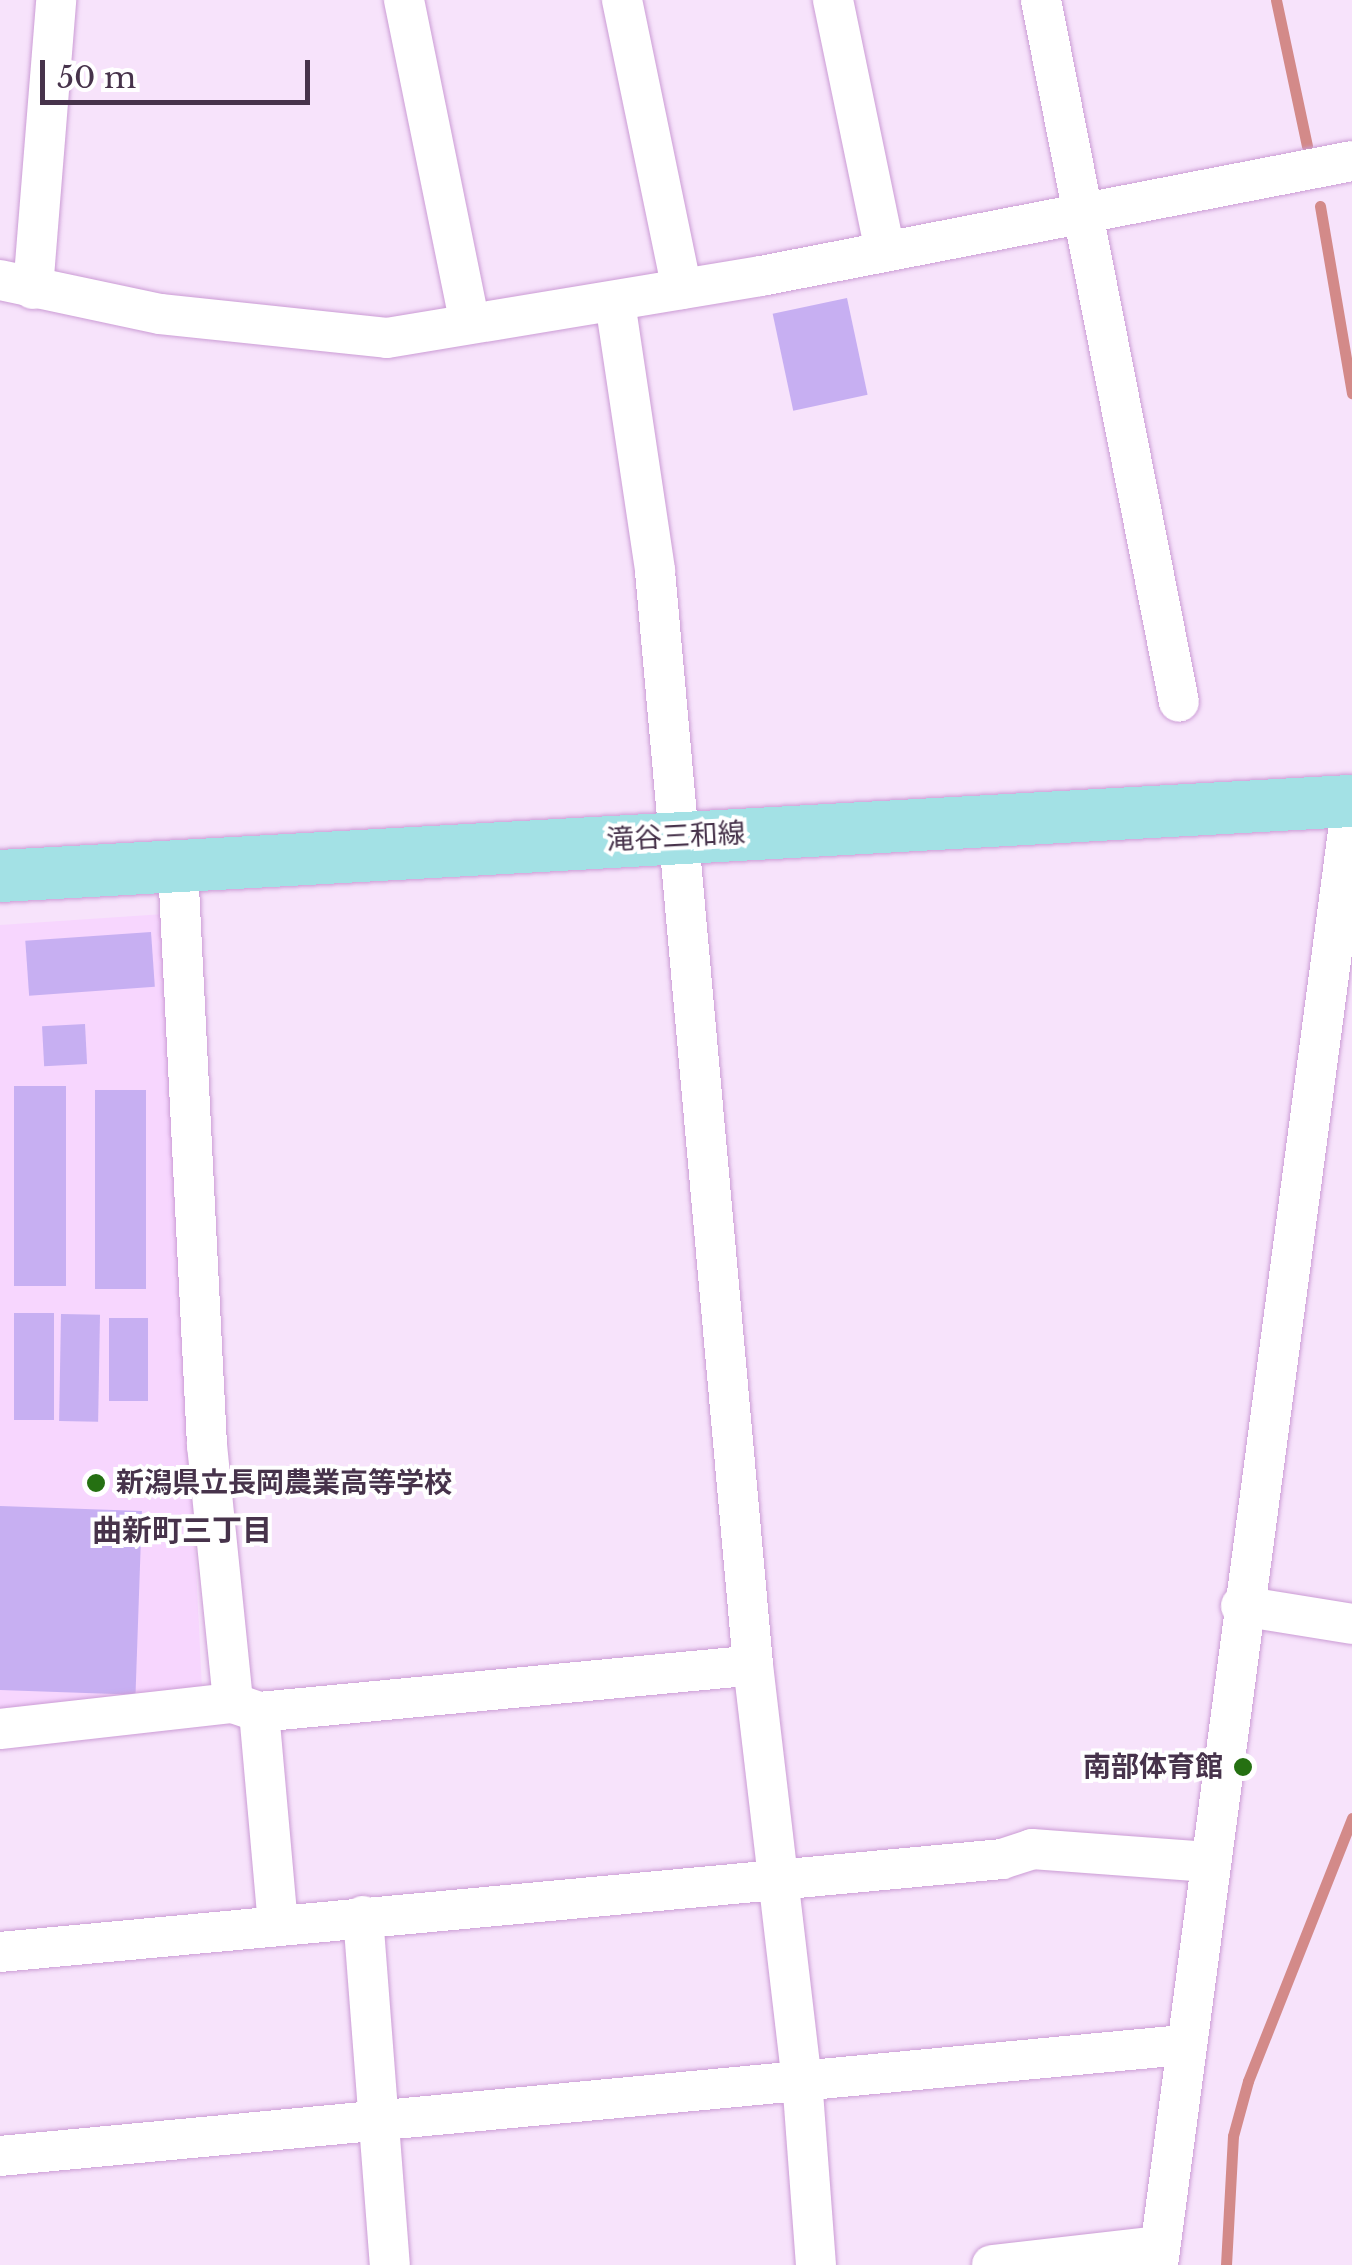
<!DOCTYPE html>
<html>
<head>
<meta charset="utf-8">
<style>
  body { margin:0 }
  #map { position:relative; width:1352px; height:2265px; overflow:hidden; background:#f7e3fb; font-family:"Libre Baskerville","Noto Sans JP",serif }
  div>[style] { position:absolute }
  .built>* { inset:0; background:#f7d6fe }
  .stream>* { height:11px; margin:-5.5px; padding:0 5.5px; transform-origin:5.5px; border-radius:5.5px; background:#d38a89 }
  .building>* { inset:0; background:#c7aff2; transform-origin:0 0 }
  .roads { filter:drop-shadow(0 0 2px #cb9cd5) drop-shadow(0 0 2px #cb9cd5) }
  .minor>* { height:40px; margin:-20px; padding:0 20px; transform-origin:20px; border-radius:20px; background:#fff }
  .major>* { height:52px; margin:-26px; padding:0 26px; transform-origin:26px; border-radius:26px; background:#a3e1e5 }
  .dots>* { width:28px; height:28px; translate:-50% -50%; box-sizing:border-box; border:5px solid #fff; border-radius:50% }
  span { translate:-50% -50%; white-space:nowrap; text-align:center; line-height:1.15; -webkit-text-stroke:8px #fff; paint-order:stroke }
  .street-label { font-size:28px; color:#47334b }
  .poi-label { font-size:28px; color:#47334b; font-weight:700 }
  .left { translate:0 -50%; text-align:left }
  .right { translate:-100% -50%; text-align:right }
  .neighbourhood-label { font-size:30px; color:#47334b; font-weight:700 }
  .scale { position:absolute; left:40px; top:60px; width:270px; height:45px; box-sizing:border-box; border:5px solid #47334b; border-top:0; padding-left:12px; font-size:30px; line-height:35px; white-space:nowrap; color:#47334b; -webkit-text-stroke:8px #fff; paint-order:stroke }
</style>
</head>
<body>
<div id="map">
  <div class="built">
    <i style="clip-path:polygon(164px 914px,202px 1689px,0 1710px,0 925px)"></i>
  </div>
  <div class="stream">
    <i style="left:1276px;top:0;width:149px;rotate:78deg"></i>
    <i style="left:1320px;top:206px;width:190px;rotate:80.3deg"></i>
    <i style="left:1226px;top:2265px;width:129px;rotate:-86.9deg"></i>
    <i style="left:1233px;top:2136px;width:57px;rotate:-74.7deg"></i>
    <i style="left:1248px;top:2081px;width:283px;rotate:-68.4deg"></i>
  </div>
  <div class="building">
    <i style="left:847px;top:298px;width:99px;height:76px;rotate:78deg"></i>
    <i style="left:151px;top:932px;width:55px;height:126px;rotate:86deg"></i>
    <i style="left:85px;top:1024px;width:40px;height:43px;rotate:87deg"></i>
    <i style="left:14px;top:1086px;width:52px;height:200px"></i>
    <i style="left:95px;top:1090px;width:51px;height:199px"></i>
    <i style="left:14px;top:1313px;width:40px;height:107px"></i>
    <i style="left:61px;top:1314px;width:39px;height:107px;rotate:1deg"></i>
    <i style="left:109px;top:1318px;width:39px;height:83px"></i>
    <i style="left:0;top:1506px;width:142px;height:184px;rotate:2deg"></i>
  </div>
  <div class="roads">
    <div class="minor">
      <i style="left:404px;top:0;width:330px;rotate:78.5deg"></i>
      <i style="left:622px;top:0;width:295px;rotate:78.3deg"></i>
      <i style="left:833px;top:0;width:255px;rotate:78.3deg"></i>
      <i style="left:1041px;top:0;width:715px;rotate:78.88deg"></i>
      <i style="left:0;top:280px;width:164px;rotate:12deg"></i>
      <i style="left:160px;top:314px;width:228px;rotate:6deg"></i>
      <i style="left:387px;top:338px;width:379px;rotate:-9.4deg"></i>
      <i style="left:761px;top:276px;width:602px;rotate:-11.01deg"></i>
      <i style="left:33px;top:289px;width:290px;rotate:-85.4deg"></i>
      <i style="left:615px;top:302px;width:272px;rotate:81.5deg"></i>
      <i style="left:655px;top:571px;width:1098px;rotate:84.88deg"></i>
      <i style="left:753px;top:1665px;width:417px;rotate:83.3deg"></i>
      <i style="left:802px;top:2079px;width:187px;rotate:85.7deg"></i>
      <i style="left:178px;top:867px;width:579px;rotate:87.13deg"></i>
      <i style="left:207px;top:1445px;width:259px;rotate:84.2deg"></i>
      <i style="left:1241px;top:1606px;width:112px;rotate:9.2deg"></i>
      <i style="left:259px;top:1712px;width:212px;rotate:84.9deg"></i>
      <i style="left:0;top:1729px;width:234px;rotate:-6.4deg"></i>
      <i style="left:233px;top:1703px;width:28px;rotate:19deg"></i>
      <i style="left:259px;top:1712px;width:496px;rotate:-5.4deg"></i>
      <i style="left:363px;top:1916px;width:350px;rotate:85.6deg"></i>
      <i style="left:0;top:1952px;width:1006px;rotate:-5.3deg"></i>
      <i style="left:1002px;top:1859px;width:32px;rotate:-18deg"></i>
      <i style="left:1032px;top:1849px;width:177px;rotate:4.2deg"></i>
      <i style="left:0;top:2156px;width:1188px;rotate:-5.36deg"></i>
      <i style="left:992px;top:2265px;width:167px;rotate:-6.5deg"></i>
      <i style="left:1158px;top:2265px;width:1476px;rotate:-82.45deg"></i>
    </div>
    <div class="major">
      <i style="left:0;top:876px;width:1354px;rotate:-3.18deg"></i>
    </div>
  </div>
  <div class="dots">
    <i style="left:96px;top:1483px;background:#257012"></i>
    <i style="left:1243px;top:1767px;background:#257012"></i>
  </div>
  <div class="street-label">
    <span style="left:676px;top:837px;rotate:-3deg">滝谷三和線</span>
  </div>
  <div class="poi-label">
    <span class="left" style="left:116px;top:1483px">新潟県立長岡農業高等学校</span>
    <span class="right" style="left:1223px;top:1767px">南部体育館</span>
  </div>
  <div class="neighbourhood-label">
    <span style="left:182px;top:1531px">曲新町三丁目</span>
  </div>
  <div class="scale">50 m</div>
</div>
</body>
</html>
